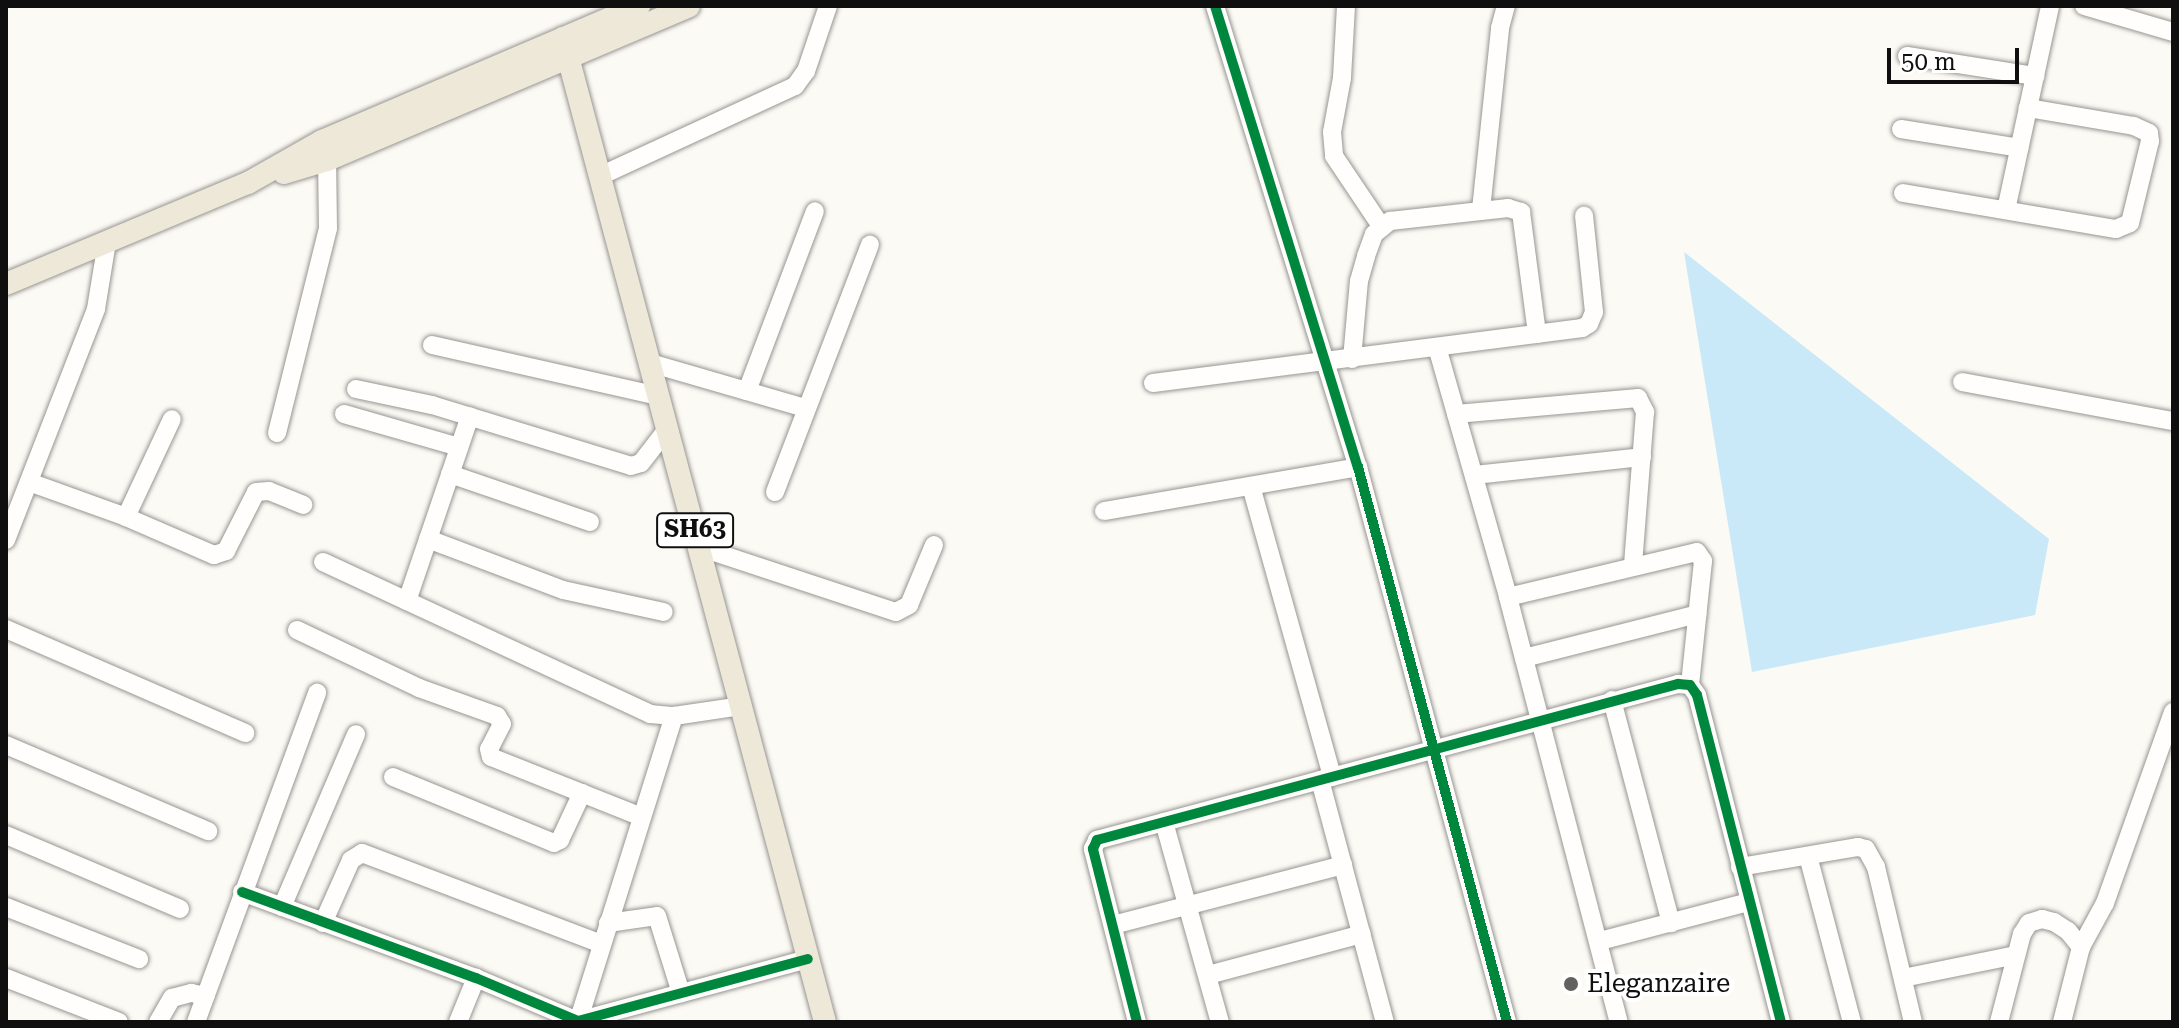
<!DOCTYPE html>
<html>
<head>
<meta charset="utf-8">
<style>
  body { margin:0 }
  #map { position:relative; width:2179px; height:1028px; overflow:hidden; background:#fcfaf4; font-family:"Roboto Serif",serif }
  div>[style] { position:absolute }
  .water>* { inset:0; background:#c9e8f8 }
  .roads { filter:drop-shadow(0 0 2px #969592) drop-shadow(0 0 2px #969592) }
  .minor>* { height:18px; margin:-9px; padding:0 9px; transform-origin:9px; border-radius:9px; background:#fffefd }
  .major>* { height:22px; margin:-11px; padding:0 11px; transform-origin:11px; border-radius:11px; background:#eee8d9 }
  .cycleway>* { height:10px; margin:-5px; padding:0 5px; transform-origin:5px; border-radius:5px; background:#00873e }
  .dots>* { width:22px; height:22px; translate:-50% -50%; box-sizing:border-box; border:4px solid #fff; border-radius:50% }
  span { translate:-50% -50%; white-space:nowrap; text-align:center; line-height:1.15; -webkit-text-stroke:8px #fff; paint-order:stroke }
  .shield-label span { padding:2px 6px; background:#fff; border:2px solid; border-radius:6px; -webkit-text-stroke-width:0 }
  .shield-label { font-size:24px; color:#0f0f0f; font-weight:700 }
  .poi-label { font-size:26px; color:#0f0f0f }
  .left { translate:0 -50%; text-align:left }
  .frame { position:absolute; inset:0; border:8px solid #0f0f0f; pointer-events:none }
  .scale { position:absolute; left:1887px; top:48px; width:132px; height:36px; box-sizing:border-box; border:4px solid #0f0f0f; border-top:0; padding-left:10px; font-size:24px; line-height:28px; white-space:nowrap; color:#0f0f0f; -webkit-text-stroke:6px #fff; paint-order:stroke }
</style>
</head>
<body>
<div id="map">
  <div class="water">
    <i style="clip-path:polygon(1684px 252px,2049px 539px,2035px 615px,1752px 672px)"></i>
  </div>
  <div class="roads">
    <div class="minor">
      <i style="left:1215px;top:6px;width:483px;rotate:72.8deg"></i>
      <i style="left:1358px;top:467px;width:575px;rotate:74.97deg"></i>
      <i style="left:1346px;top:6px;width:72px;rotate:93.2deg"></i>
      <i style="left:1342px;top:78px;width:55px;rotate:100.5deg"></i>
      <i style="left:1332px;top:132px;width:24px;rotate:85deg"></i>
      <i style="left:1334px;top:156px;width:84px;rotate:56.1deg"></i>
      <i style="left:2084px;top:6px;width:93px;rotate:16.3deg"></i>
      <i style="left:1907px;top:56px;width:130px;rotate:8.9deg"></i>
      <i style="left:1901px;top:129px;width:120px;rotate:9.1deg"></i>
      <i style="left:600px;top:176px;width:215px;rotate:-24.8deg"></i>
      <i style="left:795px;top:86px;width:19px;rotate:-54deg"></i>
      <i style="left:806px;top:71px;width:69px;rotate:-71.3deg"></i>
      <i style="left:1903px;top:193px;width:216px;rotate:9.6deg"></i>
      <i style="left:2116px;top:229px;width:15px;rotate:-23deg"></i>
      <i style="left:2130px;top:223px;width:84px;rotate:-76.3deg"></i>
      <i style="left:2150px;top:141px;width:8px;rotate:-97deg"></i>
      <i style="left:2149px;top:133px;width:17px;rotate:-155deg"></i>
      <i style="left:2134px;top:126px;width:108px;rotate:-170.4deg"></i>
      <i style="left:1481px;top:210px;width:183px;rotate:-84deg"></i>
      <i style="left:1500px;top:28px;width:23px;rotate:-75deg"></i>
      <i style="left:2006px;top:210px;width:209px;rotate:-77.8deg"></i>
      <i style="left:432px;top:345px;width:233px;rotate:12.7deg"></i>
      <i style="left:1437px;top:347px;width:260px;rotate:74.1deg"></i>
      <i style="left:1508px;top:597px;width:439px;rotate:75.4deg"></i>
      <i style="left:1352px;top:359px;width:78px;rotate:-84.9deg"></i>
      <i style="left:1359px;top:281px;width:26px;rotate:-74deg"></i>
      <i style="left:1366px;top:256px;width:23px;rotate:-70deg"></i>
      <i style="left:1374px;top:234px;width:21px;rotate:-39deg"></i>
      <i style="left:1390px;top:221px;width:119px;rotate:-6.3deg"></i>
      <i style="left:1508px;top:208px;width:14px;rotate:17deg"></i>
      <i style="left:1521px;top:212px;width:123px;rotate:82.5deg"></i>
      <i style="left:650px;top:363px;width:161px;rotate:16.2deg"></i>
      <i style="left:1962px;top:382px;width:215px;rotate:10.5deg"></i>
      <i style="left:1153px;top:383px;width:433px;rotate:-7.3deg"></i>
      <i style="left:1582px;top:328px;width:8px;rotate:-30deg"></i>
      <i style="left:1589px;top:324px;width:13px;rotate:-67deg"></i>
      <i style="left:1594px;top:312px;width:97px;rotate:-95.9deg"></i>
      <i style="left:356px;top:389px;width:78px;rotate:11.9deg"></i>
      <i style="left:432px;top:405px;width:208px;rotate:17deg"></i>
      <i style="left:631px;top:466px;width:10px;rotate:-17deg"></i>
      <i style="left:641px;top:463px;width:44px;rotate:-52.4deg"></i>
      <i style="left:747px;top:391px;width:192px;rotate:-69.3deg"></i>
      <i style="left:344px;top:414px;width:120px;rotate:16deg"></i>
      <i style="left:1456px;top:414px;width:183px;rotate:-5deg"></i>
      <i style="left:1638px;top:398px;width:16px;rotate:63deg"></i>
      <i style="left:1645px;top:412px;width:152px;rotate:94.5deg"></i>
      <i style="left:277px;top:433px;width:211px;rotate:-76deg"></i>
      <i style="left:328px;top:228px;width:68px;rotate:-90.8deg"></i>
      <i style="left:450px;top:474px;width:148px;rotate:18.9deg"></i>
      <i style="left:1474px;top:475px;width:169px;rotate:-6.1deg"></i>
      <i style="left:29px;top:482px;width:103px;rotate:19.8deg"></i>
      <i style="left:126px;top:517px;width:96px;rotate:23.4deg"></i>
      <i style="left:214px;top:555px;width:13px;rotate:-18deg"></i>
      <i style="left:226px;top:551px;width:66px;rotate:-63deg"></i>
      <i style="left:256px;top:492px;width:13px;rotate:-4deg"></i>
      <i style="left:269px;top:491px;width:37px;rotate:22deg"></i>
      <i style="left:1251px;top:486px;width:302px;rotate:74.4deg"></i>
      <i style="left:775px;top:492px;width:265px;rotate:-69deg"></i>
      <i style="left:1104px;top:511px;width:258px;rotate:-9.8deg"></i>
      <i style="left:126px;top:517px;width:108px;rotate:-64.9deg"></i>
      <i style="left:428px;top:539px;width:144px;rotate:20.7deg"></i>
      <i style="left:563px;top:590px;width:103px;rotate:12.3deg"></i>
      <i style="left:6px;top:540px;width:248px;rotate:-68.7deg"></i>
      <i style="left:96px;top:309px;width:68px;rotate:-80.7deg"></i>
      <i style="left:699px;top:547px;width:207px;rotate:18.3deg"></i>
      <i style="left:896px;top:612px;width:15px;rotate:-28deg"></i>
      <i style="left:909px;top:605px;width:65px;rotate:-67.4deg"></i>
      <i style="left:323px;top:562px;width:361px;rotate:24.9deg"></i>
      <i style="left:650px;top:714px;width:24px;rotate:5deg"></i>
      <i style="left:674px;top:716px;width:69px;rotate:-8.4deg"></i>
      <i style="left:1508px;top:597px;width:194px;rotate:-13.4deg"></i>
      <i style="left:1697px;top:552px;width:11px;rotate:56deg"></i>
      <i style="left:1703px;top:561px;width:125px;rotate:96deg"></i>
      <i style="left:407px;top:601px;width:195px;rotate:-71.2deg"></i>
      <i style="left:6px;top:629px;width:261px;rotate:23.5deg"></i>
      <i style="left:297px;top:630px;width:135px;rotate:25.4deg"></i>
      <i style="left:419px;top:688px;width:83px;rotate:19.7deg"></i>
      <i style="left:497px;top:716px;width:9px;rotate:58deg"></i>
      <i style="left:502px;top:724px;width:28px;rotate:117deg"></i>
      <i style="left:489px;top:749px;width:8px;rotate:76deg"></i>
      <i style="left:491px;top:757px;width:162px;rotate:21.7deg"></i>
      <i style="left:1524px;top:658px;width:179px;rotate:-14.2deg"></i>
      <i style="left:1612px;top:700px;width:231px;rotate:75.2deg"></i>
      <i style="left:6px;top:745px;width:220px;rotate:23.1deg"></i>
      <i style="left:393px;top:777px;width:174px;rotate:22.3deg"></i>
      <i style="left:554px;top:843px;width:7px;rotate:-27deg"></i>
      <i style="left:560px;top:840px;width:52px;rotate:-64.9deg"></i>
      <i style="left:1320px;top:780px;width:251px;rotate:75deg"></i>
      <i style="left:1164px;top:822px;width:208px;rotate:74.4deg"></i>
      <i style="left:6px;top:835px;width:189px;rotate:23deg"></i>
      <i style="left:1808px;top:856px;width:172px;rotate:75.2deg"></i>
      <i style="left:1740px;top:867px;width:120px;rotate:-9.6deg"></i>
      <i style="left:1858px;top:847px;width:8px;rotate:14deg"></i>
      <i style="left:1866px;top:849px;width:21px;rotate:61deg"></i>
      <i style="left:1876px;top:867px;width:159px;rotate:76.6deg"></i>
      <i style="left:242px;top:892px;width:249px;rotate:20.2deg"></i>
      <i style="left:476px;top:978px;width:111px;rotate:22.9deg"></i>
      <i style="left:578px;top:1021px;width:238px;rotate:-15.1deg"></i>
      <i style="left:6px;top:907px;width:143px;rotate:21.4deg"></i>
      <i style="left:282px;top:907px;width:188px;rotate:-66.8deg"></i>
      <i style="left:323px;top:923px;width:69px;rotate:-66deg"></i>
      <i style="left:351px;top:860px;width:13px;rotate:-32deg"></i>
      <i style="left:362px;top:853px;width:256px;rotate:20.8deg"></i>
      <i style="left:608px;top:923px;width:49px;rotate:-8.1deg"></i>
      <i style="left:657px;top:916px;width:81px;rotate:72.7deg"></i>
      <i style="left:1113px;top:925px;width:238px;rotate:-14.6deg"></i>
      <i style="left:1600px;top:941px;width:154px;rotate:-14.7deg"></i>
      <i style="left:1208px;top:975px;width:159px;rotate:-14.9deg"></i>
      <i style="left:6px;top:978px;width:121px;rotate:21.3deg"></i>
      <i style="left:1903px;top:978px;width:115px;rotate:-11.5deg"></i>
      <i style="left:158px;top:1022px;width:28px;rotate:-60deg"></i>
      <i style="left:172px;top:998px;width:20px;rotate:-15deg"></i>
      <i style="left:191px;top:993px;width:15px;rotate:11deg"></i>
      <i style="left:196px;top:1022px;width:351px;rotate:-69.8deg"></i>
      <i style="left:458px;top:1022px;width:48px;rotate:-67.8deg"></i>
      <i style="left:578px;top:1022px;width:321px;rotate:-72.6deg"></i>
      <i style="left:1137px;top:1022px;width:179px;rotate:-104.3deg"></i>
      <i style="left:1093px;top:849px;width:10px;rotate:-66deg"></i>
      <i style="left:1097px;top:840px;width:602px;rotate:-15.03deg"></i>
      <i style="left:1678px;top:684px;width:12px;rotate:5deg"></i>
      <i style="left:1690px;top:685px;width:12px;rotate:55deg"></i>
      <i style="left:1697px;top:695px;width:338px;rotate:75.6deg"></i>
      <i style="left:1999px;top:1022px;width:91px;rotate:-75.4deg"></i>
      <i style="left:2022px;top:934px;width:13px;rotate:-58deg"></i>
      <i style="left:2029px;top:923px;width:14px;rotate:-17deg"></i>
      <i style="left:2042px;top:919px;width:12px;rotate:14deg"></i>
      <i style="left:2054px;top:922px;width:17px;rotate:33deg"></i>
      <i style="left:2068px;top:931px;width:21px;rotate:51deg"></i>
      <i style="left:2062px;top:1022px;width:77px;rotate:-75.8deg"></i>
      <i style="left:2081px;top:947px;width:50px;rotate:-61.4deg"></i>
      <i style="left:2105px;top:903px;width:203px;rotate:-70.4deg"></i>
    </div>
    <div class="major">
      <i style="left:563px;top:38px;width:1018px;rotate:75.09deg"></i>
      <i style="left:284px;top:173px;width:45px;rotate:-16.8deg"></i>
      <i style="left:327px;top:160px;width:393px;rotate:-23deg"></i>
      <i style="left:6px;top:284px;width:262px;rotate:-22.7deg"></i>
      <i style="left:248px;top:183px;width:85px;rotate:-29.6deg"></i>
      <i style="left:322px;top:141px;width:345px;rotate:-23.1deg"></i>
    </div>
  </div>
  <div class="cycleway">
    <i style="left:1215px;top:6px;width:483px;rotate:72.8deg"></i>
    <i style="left:1358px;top:467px;width:575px;rotate:74.97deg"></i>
    <i style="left:242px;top:892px;width:249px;rotate:20.2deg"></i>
    <i style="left:476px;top:978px;width:111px;rotate:22.9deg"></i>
    <i style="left:578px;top:1021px;width:238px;rotate:-15.1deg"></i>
    <i style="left:1137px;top:1022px;width:179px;rotate:-104.3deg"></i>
    <i style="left:1093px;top:849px;width:10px;rotate:-66deg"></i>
    <i style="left:1097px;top:840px;width:602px;rotate:-15.03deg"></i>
    <i style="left:1678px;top:684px;width:12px;rotate:5deg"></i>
    <i style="left:1690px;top:685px;width:12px;rotate:55deg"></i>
    <i style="left:1697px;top:695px;width:338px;rotate:75.6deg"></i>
  </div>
  <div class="dots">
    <i style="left:1571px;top:984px;background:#62615f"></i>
  </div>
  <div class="shield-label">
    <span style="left:695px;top:530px">SH63</span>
  </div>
  <div class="poi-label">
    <span class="left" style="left:1587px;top:984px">Eleganzaire</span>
  </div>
  <div class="frame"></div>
  <div class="scale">50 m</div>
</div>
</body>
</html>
